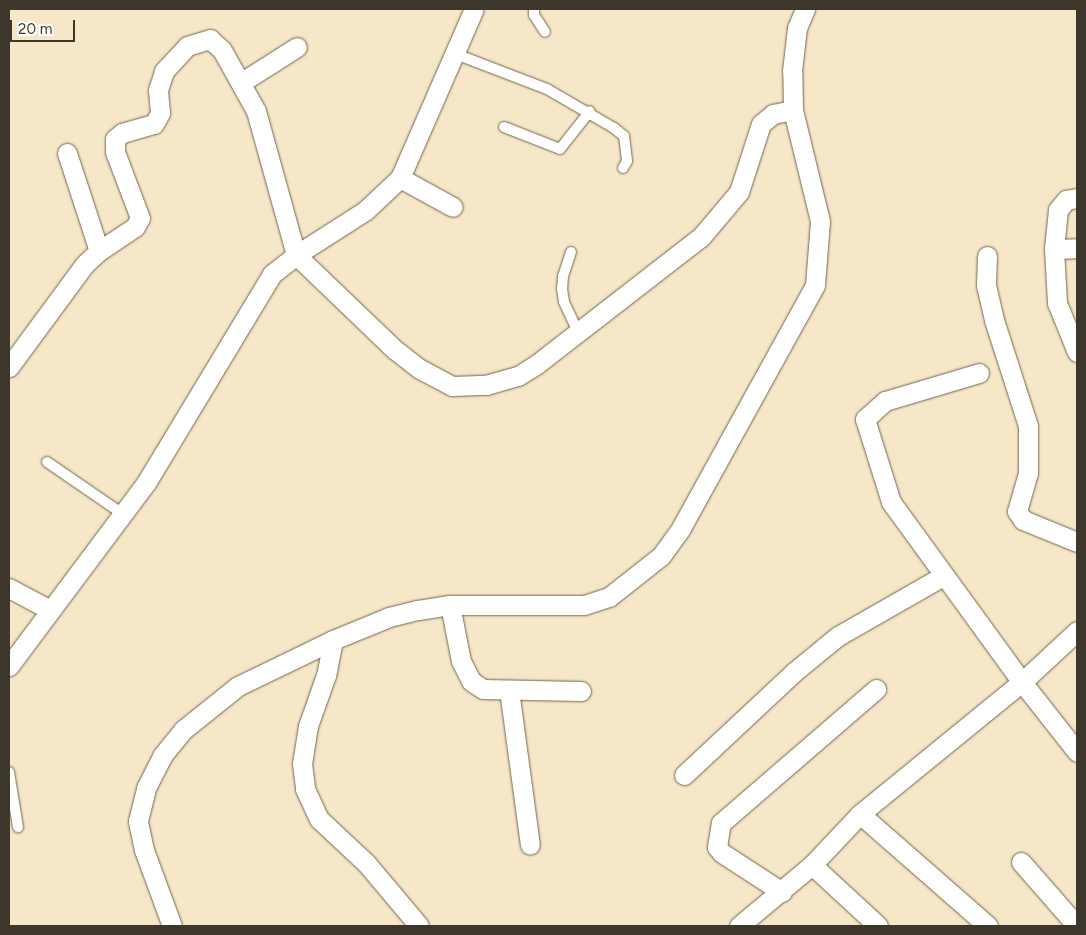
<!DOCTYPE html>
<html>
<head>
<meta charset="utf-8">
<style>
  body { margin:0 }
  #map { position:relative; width:1086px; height:935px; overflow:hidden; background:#f6e7c8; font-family:Figtree,sans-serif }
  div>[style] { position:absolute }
  .roads { filter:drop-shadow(0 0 1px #726549) drop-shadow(0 0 1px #726549) }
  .service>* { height:10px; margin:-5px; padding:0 5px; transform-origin:5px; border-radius:5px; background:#fff }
  .minor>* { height:19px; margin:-9.5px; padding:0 9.5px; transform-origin:9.5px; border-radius:9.5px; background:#fff }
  span { translate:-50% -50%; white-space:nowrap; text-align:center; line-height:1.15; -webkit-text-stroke:4.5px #fff; paint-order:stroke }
  .frame { position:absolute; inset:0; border:10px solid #3c372a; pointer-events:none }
  .scale { position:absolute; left:10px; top:20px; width:65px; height:22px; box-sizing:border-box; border:2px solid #3c372a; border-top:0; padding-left:6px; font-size:15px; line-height:18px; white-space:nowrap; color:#3c372a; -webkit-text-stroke:4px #fff; paint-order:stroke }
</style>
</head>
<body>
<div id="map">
  <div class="roads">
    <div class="service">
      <i style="left:534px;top:9px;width:6px;rotate:90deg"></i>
      <i style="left:534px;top:15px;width:20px;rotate:57deg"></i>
      <i style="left:453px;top:53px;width:101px;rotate:21deg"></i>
      <i style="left:547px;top:89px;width:78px;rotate:30.2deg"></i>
      <i style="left:614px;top:128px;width:13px;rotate:39deg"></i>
      <i style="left:624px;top:136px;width:25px;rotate:83deg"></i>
      <i style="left:627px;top:161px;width:8px;rotate:120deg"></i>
      <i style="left:504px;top:127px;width:60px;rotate:21.4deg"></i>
      <i style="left:560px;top:149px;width:48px;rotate:-51.7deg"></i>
      <i style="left:571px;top:252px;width:25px;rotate:108deg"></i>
      <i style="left:563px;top:276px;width:13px;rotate:94deg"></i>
      <i style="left:562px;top:289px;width:13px;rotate:81deg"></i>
      <i style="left:564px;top:302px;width:33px;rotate:65deg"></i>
      <i style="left:47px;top:462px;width:92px;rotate:34.4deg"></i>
      <i style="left:9px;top:772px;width:56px;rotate:80.7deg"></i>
    </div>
    <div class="minor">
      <i style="left:242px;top:82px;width:65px;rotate:-32.5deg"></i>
      <i style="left:400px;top:178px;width:60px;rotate:28.7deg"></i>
      <i style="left:1077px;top:198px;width:11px;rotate:170deg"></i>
      <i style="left:1066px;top:200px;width:13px;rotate:129deg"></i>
      <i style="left:1058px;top:210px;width:39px;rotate:96deg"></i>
      <i style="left:1054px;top:249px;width:54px;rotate:86.8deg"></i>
      <i style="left:1057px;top:303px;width:53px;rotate:67.8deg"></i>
      <i style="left:1054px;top:249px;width:23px;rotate:-2deg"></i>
      <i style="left:99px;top:251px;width:43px;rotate:-33.7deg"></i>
      <i style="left:135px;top:227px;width:10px;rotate:-61deg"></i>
      <i style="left:140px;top:218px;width:71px;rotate:-110.7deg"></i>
      <i style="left:115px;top:152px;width:13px;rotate:-90deg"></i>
      <i style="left:115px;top:139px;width:9px;rotate:-41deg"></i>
      <i style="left:122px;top:133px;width:33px;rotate:-16deg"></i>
      <i style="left:154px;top:124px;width:13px;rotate:-61deg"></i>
      <i style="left:160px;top:113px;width:23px;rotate:-95deg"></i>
      <i style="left:158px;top:90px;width:20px;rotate:-72deg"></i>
      <i style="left:164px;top:71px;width:34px;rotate:-47deg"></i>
      <i style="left:187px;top:46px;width:24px;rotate:-17deg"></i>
      <i style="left:210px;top:39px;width:16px;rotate:43deg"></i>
      <i style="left:222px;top:50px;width:70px;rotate:60.9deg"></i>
      <i style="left:256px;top:111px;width:149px;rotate:74.5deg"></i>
      <i style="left:296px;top:255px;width:136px;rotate:43.8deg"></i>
      <i style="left:394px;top:349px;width:33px;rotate:38deg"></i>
      <i style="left:420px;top:369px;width:36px;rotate:28deg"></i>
      <i style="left:452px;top:386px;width:34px;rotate:-2deg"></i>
      <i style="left:486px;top:385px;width:33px;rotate:-16deg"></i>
      <i style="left:518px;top:376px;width:22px;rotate:-32deg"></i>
      <i style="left:537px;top:364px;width:207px;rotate:-37.8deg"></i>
      <i style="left:701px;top:237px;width:59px;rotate:-49.8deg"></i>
      <i style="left:739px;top:192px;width:71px;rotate:-72.1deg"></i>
      <i style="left:761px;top:124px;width:16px;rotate:-40deg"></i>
      <i style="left:773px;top:114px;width:20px;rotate:-11deg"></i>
      <i style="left:987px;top:256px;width:29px;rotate:92deg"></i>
      <i style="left:986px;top:285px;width:36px;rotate:77deg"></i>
      <i style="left:994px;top:320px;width:111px;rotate:72.2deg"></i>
      <i style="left:1028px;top:426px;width:47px;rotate:90deg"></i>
      <i style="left:1028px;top:473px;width:40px;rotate:106deg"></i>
      <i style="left:1017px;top:511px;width:11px;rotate:56deg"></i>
      <i style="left:1023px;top:520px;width:58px;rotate:22.2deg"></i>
      <i style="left:9px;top:367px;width:128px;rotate:-53.6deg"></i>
      <i style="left:85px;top:264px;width:19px;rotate:-43deg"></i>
      <i style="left:99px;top:251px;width:103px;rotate:-108.1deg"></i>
      <i style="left:979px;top:373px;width:98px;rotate:163.4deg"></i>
      <i style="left:885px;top:401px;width:27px;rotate:138deg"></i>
      <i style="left:865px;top:419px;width:87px;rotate:72.6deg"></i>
      <i style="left:891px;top:502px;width:223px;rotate:54deg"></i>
      <i style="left:1022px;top:682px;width:89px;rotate:51.8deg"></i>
      <i style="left:9px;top:588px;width:47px;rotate:28.2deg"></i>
      <i style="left:450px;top:605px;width:57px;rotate:78.9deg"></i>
      <i style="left:461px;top:661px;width:22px;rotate:63deg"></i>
      <i style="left:471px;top:681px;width:14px;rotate:34deg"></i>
      <i style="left:483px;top:689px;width:98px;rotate:1.2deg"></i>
      <i style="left:333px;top:640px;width:36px;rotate:101deg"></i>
      <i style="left:326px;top:675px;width:54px;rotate:109.4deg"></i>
      <i style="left:308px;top:726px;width:37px;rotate:99deg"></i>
      <i style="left:302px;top:763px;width:26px;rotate:83deg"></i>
      <i style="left:305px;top:789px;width:33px;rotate:65deg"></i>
      <i style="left:319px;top:819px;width:64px;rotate:43.1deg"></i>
      <i style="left:366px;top:863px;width:82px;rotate:49.9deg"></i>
      <i style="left:9px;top:666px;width:229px;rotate:-53.2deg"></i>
      <i style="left:146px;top:483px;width:244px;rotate:-58.9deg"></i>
      <i style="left:272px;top:274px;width:31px;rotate:-38deg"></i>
      <i style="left:296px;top:255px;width:83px;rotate:-32.7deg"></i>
      <i style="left:366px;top:210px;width:47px;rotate:-43.3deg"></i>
      <i style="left:400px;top:178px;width:184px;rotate:-66.4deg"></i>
      <i style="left:509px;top:690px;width:156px;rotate:82.3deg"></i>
      <i style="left:684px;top:775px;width:151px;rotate:-43.1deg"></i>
      <i style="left:794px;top:672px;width:57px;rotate:-39.3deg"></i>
      <i style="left:838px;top:636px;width:121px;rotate:-29.7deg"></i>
      <i style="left:860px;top:814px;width:170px;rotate:41.2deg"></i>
      <i style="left:1021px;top:862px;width:85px;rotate:48.8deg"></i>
      <i style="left:812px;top:865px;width:90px;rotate:42.7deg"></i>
      <i style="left:782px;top:892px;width:72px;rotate:-147deg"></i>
      <i style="left:722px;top:853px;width:8px;rotate:-130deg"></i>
      <i style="left:717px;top:847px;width:24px;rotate:-81deg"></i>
      <i style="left:721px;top:823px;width:205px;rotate:-40.8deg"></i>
      <i style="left:172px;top:926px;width:81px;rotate:-110.2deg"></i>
      <i style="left:144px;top:850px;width:30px;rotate:-102deg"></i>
      <i style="left:138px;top:821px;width:34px;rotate:-76deg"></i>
      <i style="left:146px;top:788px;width:36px;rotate:-63deg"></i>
      <i style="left:162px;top:756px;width:33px;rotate:-51deg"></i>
      <i style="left:183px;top:730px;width:70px;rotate:-38.7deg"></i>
      <i style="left:238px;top:686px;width:106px;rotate:-25.8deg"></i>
      <i style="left:333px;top:640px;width:61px;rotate:-22.3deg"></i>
      <i style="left:389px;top:617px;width:30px;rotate:-14deg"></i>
      <i style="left:418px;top:610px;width:32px;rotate:-9deg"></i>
      <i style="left:450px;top:605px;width:134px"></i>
      <i style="left:584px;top:605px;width:26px;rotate:-18deg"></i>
      <i style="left:609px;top:597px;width:66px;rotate:-38.3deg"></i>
      <i style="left:661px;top:556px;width:34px;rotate:-54deg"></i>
      <i style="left:681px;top:528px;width:277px;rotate:-61.1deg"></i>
      <i style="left:815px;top:285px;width:64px;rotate:-85.5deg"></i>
      <i style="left:820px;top:221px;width:114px;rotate:-103.7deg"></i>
      <i style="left:793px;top:110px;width:39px;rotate:-91deg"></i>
      <i style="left:792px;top:71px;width:43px;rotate:-83.4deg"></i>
      <i style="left:797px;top:28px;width:21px;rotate:-67deg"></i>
      <i style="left:739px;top:926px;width:95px;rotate:-39.9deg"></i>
      <i style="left:812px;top:865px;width:70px;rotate:-46.7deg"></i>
      <i style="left:860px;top:814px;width:209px;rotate:-39.2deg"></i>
      <i style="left:1022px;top:682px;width:75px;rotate:-42.8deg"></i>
    </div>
  </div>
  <div class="frame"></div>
  <div class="scale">20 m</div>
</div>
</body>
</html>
